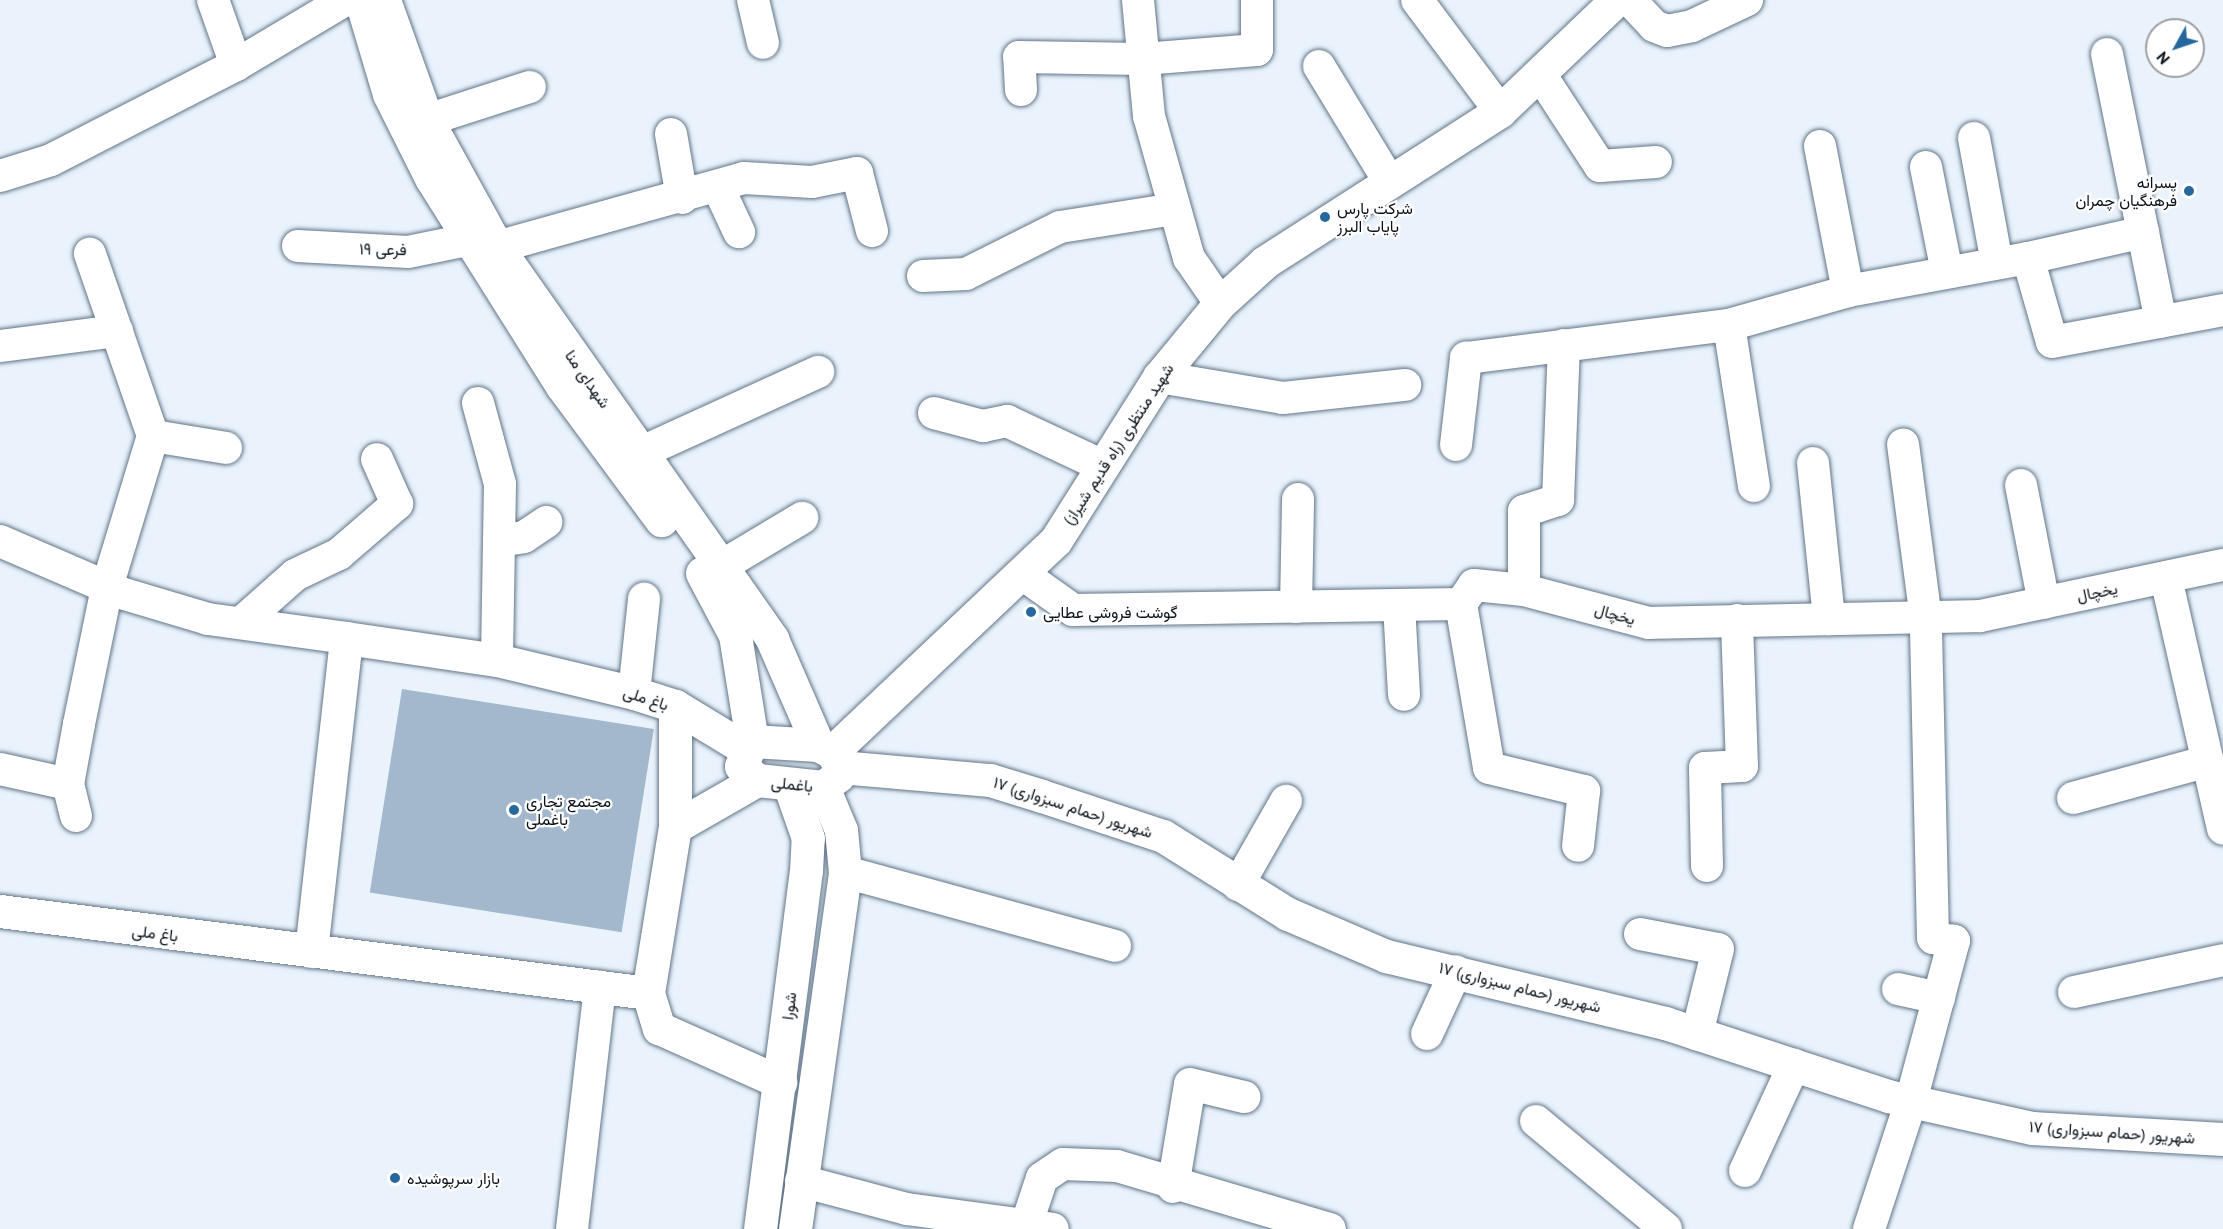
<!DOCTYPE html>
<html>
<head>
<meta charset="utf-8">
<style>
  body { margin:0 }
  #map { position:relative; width:2223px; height:1229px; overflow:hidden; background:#eaf3fc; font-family:"PT Sans",Vazirmatn,sans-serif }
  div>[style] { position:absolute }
  .building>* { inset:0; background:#a3b8cd; transform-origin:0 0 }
  .roads { filter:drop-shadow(0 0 2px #617588) drop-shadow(0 0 2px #617588) }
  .street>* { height:32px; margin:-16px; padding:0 16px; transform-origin:16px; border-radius:16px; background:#fff }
  .secondary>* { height:33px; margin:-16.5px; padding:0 16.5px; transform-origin:16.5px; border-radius:16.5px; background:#fff }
  .dots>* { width:16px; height:16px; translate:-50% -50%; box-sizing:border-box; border:3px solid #fff; border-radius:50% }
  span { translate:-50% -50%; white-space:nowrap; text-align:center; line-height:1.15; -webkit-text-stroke:4.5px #fff; paint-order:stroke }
  .poi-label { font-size:16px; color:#0a1219 }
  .right { translate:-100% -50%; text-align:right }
  .left { translate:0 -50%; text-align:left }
  .street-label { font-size:16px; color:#0a1219 }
  .north { position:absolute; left:2145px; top:18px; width:60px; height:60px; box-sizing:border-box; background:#fff; border:2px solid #9da0a3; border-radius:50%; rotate:230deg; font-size:16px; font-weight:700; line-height:24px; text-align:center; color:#0a1219 }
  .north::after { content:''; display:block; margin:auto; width:21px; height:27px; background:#26689e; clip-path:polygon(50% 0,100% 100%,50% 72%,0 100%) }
</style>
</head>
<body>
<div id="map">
  <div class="building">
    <i style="left:402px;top:689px;width:255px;height:206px;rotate:9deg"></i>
  </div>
  <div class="roads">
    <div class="street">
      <i style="left:213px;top:0;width:69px;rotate:70.5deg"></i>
      <i style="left:753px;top:0;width:44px;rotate:76.9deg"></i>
      <i style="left:1138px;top:0;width:117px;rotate:84.6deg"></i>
      <i style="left:1149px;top:116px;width:148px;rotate:74.3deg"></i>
      <i style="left:1189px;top:258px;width:55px;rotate:55.4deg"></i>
      <i style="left:1417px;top:0;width:139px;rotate:53.2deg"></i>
      <i style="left:1630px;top:0;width:35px;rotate:47deg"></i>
      <i style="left:1654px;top:26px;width:14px;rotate:21deg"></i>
      <i style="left:1667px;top:31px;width:25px;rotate:-11deg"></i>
      <i style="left:1692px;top:26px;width:61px;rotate:-25.3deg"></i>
      <i style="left:2107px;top:54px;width:273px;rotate:78.6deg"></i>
      <i style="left:1319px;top:66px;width:135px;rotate:58.7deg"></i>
      <i style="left:1540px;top:74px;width:110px;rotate:56.9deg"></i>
      <i style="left:1600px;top:166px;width:56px;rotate:-4.1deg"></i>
      <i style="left:1021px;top:90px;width:33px;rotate:-93deg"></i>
      <i style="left:1019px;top:57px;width:124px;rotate:0.9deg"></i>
      <i style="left:1143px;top:59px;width:114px;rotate:-4.5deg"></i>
      <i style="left:1257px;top:50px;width:50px;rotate:-90deg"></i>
      <i style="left:427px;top:120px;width:108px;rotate:-17.8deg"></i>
      <i style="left:671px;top:134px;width:65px;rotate:80.2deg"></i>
      <i style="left:1974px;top:138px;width:127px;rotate:79.6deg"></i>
      <i style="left:1820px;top:146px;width:148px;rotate:79.1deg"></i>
      <i style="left:1926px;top:167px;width:107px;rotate:78.7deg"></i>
      <i style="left:0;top:176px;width:53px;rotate:-17.4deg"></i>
      <i style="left:51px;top:160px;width:208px;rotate:-27.2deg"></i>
      <i style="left:236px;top:65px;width:127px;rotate:-30.8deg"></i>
      <i style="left:718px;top:187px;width:50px;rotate:65deg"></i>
      <i style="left:298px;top:246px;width:110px;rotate:3.1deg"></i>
      <i style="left:408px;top:252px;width:60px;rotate:-11.5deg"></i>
      <i style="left:497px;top:247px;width:256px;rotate:-15.6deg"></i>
      <i style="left:744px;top:178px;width:68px;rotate:3.4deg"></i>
      <i style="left:812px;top:182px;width:46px;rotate:-11.3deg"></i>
      <i style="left:857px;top:173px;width:60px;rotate:75.5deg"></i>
      <i style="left:2028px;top:258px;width:118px;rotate:-12.7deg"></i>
      <i style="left:923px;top:276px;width:43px;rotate:-2.7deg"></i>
      <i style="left:966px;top:274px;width:105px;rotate:-26.6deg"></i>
      <i style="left:1060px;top:227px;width:116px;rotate:-8.9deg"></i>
      <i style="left:1729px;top:325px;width:163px;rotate:81.2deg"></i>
      <i style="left:0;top:346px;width:118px;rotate:-7.3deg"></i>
      <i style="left:1159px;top:377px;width:126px;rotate:9.6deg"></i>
      <i style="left:1283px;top:398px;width:123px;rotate:-6.1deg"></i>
      <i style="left:478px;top:403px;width:84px;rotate:74.8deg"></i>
      <i style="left:500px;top:484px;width:176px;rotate:91deg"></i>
      <i style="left:934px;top:413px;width:51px;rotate:14.9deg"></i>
      <i style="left:983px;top:426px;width:25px;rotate:-12deg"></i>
      <i style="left:1007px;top:421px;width:106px;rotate:25.1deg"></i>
      <i style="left:153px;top:436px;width:74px;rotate:9.3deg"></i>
      <i style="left:1456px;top:445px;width:88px;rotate:-83.4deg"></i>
      <i style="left:1466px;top:358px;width:265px;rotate:-7.2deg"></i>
      <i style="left:1729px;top:325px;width:124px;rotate:-15.9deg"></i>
      <i style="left:1848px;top:291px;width:183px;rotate:-10.4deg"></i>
      <i style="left:2028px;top:258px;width:87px;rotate:74.1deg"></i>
      <i style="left:2052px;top:342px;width:174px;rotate:-10.6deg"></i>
      <i style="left:640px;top:453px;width:196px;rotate:-24.5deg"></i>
      <i style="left:1813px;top:463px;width:157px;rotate:84.1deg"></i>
      <i style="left:2021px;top:485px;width:120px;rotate:79deg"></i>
      <i style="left:0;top:541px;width:132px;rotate:23.3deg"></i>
      <i style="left:121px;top:593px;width:91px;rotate:16.6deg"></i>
      <i style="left:208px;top:619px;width:139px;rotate:7.8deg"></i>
      <i style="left:499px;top:541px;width:25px;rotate:-9deg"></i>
      <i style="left:524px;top:537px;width:27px;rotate:-34deg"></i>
      <i style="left:720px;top:567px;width:96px;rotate:-30.9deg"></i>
      <i style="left:1024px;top:575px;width:60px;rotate:35.5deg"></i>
      <i style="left:1073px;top:610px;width:388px;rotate:-0.9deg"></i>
      <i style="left:1461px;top:604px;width:23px;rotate:-56deg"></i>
      <i style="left:1474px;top:585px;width:50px;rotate:5.7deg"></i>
      <i style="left:1524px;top:590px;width:129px;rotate:14.8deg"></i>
      <i style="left:1649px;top:623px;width:331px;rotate:-1.2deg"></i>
      <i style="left:1980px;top:616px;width:248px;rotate:-11.9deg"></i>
      <i style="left:2166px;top:578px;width:257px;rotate:77.2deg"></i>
      <i style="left:1524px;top:590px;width:79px;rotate:-90deg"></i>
      <i style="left:1524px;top:511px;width:36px;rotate:-18deg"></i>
      <i style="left:1558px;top:500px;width:155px;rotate:-87.8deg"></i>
      <i style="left:1461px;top:604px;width:166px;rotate:80.3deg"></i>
      <i style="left:1489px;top:768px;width:98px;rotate:13.6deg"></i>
      <i style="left:1584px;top:791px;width:55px;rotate:96.2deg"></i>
      <i style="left:1399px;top:605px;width:90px;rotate:86.8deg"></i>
      <i style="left:1296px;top:607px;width:108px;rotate:-88.9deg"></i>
      <i style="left:241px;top:623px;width:72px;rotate:-41.6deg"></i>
      <i style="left:295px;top:575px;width:49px;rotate:-25.5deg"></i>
      <i style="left:339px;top:554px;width:77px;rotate:-40.8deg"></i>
      <i style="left:397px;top:504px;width:49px;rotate:-114deg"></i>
      <i style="left:634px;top:693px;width:95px;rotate:-83.9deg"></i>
      <i style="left:0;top:769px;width:70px;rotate:12.4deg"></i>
      <i style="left:2073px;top:798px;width:140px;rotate:-15.3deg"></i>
      <i style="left:76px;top:816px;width:33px;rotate:-104deg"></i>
      <i style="left:68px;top:784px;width:61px;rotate:-79.6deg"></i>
      <i style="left:79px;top:724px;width:140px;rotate:-78.4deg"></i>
      <i style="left:107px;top:587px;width:158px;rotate:-73.1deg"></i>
      <i style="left:153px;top:436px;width:193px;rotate:-109.1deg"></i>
      <i style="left:1707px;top:866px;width:98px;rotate:-91.2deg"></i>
      <i style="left:1705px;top:768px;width:37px;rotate:-3deg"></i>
      <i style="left:1742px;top:766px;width:146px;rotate:-92deg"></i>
      <i style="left:845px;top:872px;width:280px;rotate:15.3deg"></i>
      <i style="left:1238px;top:885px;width:97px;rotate:-60.3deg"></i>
      <i style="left:1640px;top:934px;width:79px;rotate:10.9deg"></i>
      <i style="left:1718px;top:949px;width:88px;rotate:103.9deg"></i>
      <i style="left:1898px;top:989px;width:42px;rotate:12.4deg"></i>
      <i style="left:2074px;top:992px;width:152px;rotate:-12.1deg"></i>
      <i style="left:1427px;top:1034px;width:69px;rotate:-65.3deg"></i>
      <i style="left:1536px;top:1121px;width:169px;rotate:39.7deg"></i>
      <i style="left:1745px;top:1171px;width:117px;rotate:-65.2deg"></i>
      <i style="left:801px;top:1181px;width:110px;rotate:14.8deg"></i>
      <i style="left:907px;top:1209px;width:147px;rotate:7.8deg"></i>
      <i style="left:1173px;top:1187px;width:104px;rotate:-80.6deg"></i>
      <i style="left:1190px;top:1084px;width:56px;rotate:13.5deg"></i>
      <i style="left:1027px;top:1223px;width:47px;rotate:-71.6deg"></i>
      <i style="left:1042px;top:1178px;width:25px;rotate:-34deg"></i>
      <i style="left:1063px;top:1164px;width:54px;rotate:2.1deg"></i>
      <i style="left:1117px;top:1166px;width:222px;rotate:16.5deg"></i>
      <i style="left:572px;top:1229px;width:244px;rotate:-83.4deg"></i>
      <i style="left:1869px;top:1229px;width:135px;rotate:-71.8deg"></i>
      <i style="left:1911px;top:1101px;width:166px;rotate:-75deg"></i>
      <i style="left:1954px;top:941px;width:21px;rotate:-172deg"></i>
      <i style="left:1933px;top:938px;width:319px;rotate:-91.3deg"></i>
      <i style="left:1926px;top:619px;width:176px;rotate:-97.5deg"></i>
    </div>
    <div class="secondary">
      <i style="left:361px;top:0;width:98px;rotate:73.4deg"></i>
      <i style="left:389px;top:94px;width:94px;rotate:63.4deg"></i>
      <i style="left:431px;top:178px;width:246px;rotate:57.8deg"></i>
      <i style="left:562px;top:386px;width:167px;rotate:53.5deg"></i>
      <i style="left:384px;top:0;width:127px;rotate:70.3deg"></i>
      <i style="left:427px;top:120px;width:145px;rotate:61.1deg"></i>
      <i style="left:497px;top:247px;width:479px;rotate:54.9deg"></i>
      <i style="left:772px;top:639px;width:116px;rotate:66.5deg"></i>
      <i style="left:702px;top:573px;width:70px;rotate:62deg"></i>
      <i style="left:735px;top:635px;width:107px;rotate:80.9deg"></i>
      <i style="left:752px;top:741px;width:66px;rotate:3.5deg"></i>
      <i style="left:818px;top:745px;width:16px;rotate:27deg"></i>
      <i style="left:832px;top:752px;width:17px;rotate:62deg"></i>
      <i style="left:840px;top:767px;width:9px;rotate:103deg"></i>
      <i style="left:838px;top:776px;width:19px;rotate:144deg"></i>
      <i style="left:823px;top:787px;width:66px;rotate:-173.9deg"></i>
      <i style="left:757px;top:780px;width:21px;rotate:-139deg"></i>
      <i style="left:741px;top:766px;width:27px;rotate:-66deg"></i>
      <i style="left:832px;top:752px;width:308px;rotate:-43.4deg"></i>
      <i style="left:1056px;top:540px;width:193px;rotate:-57.7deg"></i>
      <i style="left:1159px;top:377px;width:96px;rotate:-50.5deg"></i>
      <i style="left:1220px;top:303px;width:61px;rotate:-42.3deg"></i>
      <i style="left:1265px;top:262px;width:279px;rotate:-32.7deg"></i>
      <i style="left:1500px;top:111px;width:161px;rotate:-43.7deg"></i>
      <i style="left:840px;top:767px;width:151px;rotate:5deg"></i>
      <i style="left:990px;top:780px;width:54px;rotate:17.1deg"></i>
      <i style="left:1042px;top:796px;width:127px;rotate:18.3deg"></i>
      <i style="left:1163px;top:836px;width:147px;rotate:32deg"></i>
      <i style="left:1288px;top:914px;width:107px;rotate:23.2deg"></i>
      <i style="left:1386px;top:956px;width:287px;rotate:13.5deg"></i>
      <i style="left:1665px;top:1023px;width:235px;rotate:18.1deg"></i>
      <i style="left:1888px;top:1096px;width:148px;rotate:12.5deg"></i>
      <i style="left:2032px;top:1128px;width:191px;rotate:3.3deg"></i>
      <i style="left:675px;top:827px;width:95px;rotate:-29.8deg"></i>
      <i style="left:0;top:911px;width:653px;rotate:7.21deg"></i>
      <i style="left:648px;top:993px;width:168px;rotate:-80.8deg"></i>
      <i style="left:675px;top:827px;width:121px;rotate:-90deg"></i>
      <i style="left:311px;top:951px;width:315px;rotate:-83.6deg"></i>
      <i style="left:346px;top:638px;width:153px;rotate:8.3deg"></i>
      <i style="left:497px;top:660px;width:141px;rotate:13.5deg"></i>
      <i style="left:634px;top:693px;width:43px;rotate:17.6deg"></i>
      <i style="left:675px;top:706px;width:81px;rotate:31.3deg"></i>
      <i style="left:648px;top:993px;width:37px;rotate:73deg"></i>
      <i style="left:659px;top:1028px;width:133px;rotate:24.1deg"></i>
      <i style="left:760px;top:1229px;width:361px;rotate:-82.7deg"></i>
      <i style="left:806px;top:871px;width:33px;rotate:-87deg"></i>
      <i style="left:808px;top:838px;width:57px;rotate:-109.4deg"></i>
      <i style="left:795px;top:1229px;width:360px;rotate:-82deg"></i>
      <i style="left:845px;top:872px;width:42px;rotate:-95.4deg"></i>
      <i style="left:841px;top:830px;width:47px;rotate:-112.7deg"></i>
    </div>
  </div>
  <div class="dots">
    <i style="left:2189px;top:191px;background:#26689e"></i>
    <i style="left:1325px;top:217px;background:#26689e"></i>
    <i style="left:1031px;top:612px;background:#26689e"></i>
    <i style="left:514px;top:810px;background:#26689e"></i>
    <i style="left:395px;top:1178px;background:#26689e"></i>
  </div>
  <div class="poi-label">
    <span class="right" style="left:2177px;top:191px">پسرانه<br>فرهنگیان چمران</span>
    <span class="left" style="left:1337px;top:217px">شرکت پارس<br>پایاب البرز</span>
    <span class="left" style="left:1043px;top:612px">گوشت فروشی عطایی</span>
    <span class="left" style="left:526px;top:810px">مجتمع تجاری<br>باغملی</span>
    <span class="left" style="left:407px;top:1178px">بازار سرپوشیده</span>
  </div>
  <div class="street-label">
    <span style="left:383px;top:249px;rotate:1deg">فرعی ۱۹</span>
    <span style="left:588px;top:379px;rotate:55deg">شهدای منا</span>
    <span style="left:1118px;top:444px;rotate:-57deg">شهید منتظری (راه قدیم شیراز)</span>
    <span style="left:2097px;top:592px;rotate:-12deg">یخچال</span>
    <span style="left:1615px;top:614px;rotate:15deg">یخچال</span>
    <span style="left:646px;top:698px;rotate:18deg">باغ ملی</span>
    <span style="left:792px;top:784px;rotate:6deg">باغملی</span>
    <span style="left:1073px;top:807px;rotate:18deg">۱۷ شهریور (حمام سبزواری)</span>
    <span style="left:155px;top:933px;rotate:7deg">باغ ملی</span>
    <span style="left:1520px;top:987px;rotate:14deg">۱۷ شهریور (حمام سبزواری)</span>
    <span style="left:789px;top:1006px;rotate:-83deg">شورا</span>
    <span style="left:2112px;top:1132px;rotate:4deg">۱۷ شهریور (حمام سبزواری)</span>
  </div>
  <div class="north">N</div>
</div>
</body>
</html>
